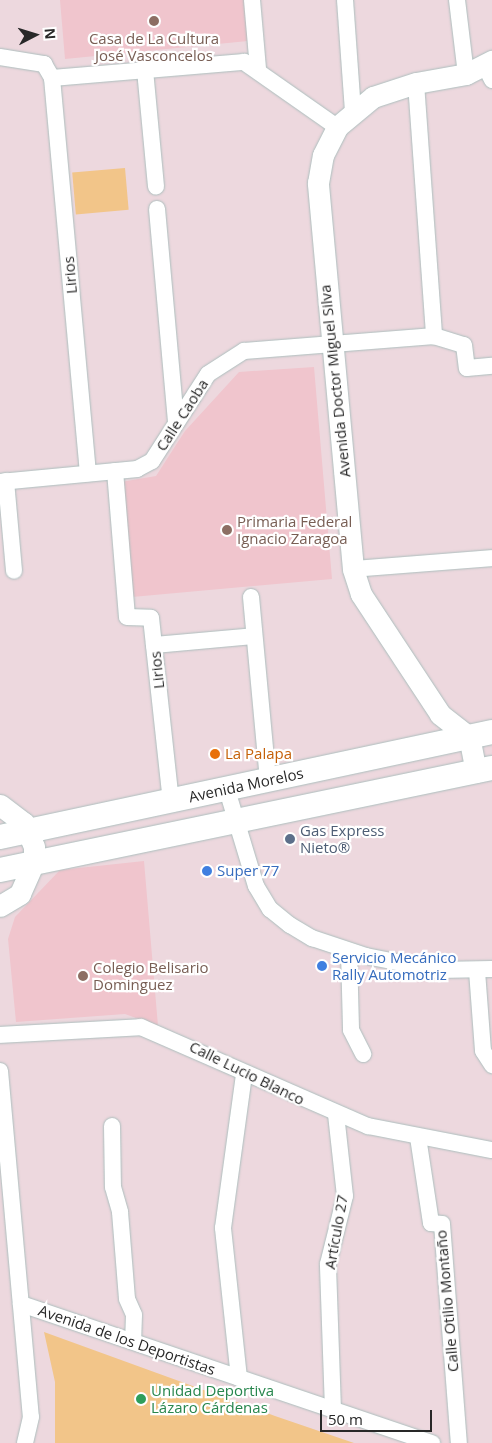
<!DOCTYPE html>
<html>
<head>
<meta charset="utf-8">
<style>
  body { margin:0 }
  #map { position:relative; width:492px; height:1443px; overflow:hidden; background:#edd8de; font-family:"Open Sans",sans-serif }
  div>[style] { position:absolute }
  .education>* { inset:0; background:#f0c5cd }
  .pitch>* { inset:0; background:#f2c589; transform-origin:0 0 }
  .roads { filter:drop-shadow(0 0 1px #acbebd) drop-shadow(0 0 1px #acbebd) }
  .minor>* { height:16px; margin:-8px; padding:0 8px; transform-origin:8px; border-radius:8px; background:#fff }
  .tertiary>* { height:21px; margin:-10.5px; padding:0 10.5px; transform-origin:10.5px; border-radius:10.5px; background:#fff }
  .secondary>* { height:24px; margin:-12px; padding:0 12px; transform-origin:12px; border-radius:12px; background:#fff }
  .dots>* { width:14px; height:14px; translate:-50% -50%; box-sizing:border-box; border:2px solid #fff; border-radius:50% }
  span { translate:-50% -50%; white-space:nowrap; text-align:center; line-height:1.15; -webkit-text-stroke:4.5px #fff; paint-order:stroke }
  .education-label { font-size:15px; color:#785e54 }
  .left { translate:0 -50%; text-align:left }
  .street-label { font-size:15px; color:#282828 }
  .food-label { font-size:15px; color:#c56008 }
  .service-label { font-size:15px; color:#4e5e75 }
  .shop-label { font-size:15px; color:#366cbe }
  .leisure-label { font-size:15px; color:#27864d }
  .north { position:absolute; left:10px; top:10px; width:50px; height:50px; -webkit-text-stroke:4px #fff; paint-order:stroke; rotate:85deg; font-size:14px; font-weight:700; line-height:20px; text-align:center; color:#282828 }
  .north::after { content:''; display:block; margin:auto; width:18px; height:22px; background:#282828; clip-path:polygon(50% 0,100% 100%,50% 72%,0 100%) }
  .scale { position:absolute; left:320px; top:1410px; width:112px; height:22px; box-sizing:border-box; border:2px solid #282828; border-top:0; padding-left:6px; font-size:15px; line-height:18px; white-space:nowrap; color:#282828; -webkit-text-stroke:4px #fff; paint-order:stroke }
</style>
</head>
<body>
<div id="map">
  <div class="education">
    <i style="clip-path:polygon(60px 0,244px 0,248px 41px,65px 59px)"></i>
    <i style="clip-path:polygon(314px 367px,332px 579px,132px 597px,121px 482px,156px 476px,185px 431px,239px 372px)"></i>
    <i style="clip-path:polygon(144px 861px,158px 1026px,125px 1014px,16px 1022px,8px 939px,15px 917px,60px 870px)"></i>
  </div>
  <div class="pitch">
    <i style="left:125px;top:168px;width:42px;height:53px;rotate:85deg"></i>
    <i style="clip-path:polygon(44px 1332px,275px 1416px,354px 1443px,55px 1443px,55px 1382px)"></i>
  </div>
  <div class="roads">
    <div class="minor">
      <i style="left:252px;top:0;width:68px;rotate:85deg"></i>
      <i style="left:345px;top:0;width:112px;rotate:85.9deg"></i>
      <i style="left:457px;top:0;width:75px;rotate:83.1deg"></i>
      <i style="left:0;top:57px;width:45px;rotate:9deg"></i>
      <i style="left:44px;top:64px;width:16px;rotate:60deg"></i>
      <i style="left:52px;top:78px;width:193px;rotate:-4.8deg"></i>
      <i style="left:244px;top:62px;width:113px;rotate:35deg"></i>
      <i style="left:484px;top:64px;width:18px;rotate:63deg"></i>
      <i style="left:145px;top:70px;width:117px;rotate:84.6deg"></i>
      <i style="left:52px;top:78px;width:397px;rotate:84.8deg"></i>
      <i style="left:416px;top:83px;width:254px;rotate:85.9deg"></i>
      <i style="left:157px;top:209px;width:214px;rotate:84.9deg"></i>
      <i style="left:115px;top:471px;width:146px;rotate:85.3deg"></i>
      <i style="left:127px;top:617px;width:24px;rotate:2deg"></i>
      <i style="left:151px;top:618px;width:185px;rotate:83.8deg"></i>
      <i style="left:6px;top:481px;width:90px;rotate:84.9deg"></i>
      <i style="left:0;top:482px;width:138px;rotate:-5.4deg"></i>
      <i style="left:137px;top:469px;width:17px;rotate:-28deg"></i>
      <i style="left:152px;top:461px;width:103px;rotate:-57.2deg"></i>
      <i style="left:208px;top:374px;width:43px;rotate:-32.6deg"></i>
      <i style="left:244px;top:351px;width:191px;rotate:-4.5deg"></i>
      <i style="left:434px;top:336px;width:31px;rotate:17deg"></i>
      <i style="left:464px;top:345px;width:23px;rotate:83deg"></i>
      <i style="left:467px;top:368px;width:25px;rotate:-5deg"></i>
      <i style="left:353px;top:569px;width:139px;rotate:-4.5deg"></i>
      <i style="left:251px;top:597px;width:185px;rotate:84.7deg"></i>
      <i style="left:154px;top:645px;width:100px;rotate:-5.1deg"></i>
      <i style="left:227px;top:790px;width:100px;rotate:73.2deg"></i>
      <i style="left:256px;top:886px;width:27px;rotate:59deg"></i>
      <i style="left:270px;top:909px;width:26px;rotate:39deg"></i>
      <i style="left:290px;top:925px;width:26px;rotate:31deg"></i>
      <i style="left:312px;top:938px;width:57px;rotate:18.4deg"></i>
      <i style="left:366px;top:956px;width:72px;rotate:11.2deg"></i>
      <i style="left:437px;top:970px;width:55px;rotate:-1deg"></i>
      <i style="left:349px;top:952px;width:78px;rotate:88.5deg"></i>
      <i style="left:351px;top:1030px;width:27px;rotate:63deg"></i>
      <i style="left:477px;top:971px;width:80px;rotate:85.7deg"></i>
      <i style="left:483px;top:1051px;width:17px;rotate:57deg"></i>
      <i style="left:0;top:1035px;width:141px;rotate:-3.2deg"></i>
      <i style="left:141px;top:1027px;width:248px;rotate:23.6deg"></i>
      <i style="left:368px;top:1126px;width:126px;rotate:11deg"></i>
      <i style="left:0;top:1071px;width:347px;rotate:84.9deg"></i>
      <i style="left:31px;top:1417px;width:27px;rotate:103deg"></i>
      <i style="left:112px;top:1126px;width:61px;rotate:89.1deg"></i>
      <i style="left:113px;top:1187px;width:26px;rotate:74deg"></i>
      <i style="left:120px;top:1212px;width:87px;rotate:85.4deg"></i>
      <i style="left:127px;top:1299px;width:17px;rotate:66deg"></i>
      <i style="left:134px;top:1315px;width:25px;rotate:92deg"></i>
      <i style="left:418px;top:1137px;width:87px;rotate:81.4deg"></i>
      <i style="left:431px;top:1223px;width:11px;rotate:5deg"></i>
      <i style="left:442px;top:1224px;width:220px;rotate:85.6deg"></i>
      <i style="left:21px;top:1304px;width:434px;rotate:18.7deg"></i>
      <i style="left:239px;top:1378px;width:151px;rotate:-96.1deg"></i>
      <i style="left:223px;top:1228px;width:155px;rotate:-82.2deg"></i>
      <i style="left:333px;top:1410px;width:146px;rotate:-92deg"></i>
      <i style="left:328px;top:1264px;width:70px;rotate:-76deg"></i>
      <i style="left:345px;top:1196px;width:82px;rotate:-96.3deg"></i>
    </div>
    <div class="tertiary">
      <i style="left:476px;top:772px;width:36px;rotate:-101deg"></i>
      <i style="left:469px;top:737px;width:37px;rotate:-142deg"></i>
      <i style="left:440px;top:714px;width:144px;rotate:-123.4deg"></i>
      <i style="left:361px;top:594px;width:26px;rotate:-108deg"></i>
      <i style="left:353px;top:569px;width:388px;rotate:-95.2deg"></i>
      <i style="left:318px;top:183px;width:28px;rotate:-80deg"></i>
      <i style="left:323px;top:155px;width:31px;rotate:-63deg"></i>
      <i style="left:337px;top:127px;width:47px;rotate:-39.8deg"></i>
      <i style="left:373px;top:97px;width:45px;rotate:-18deg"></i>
      <i style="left:416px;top:83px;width:51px;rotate:-10.2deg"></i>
      <i style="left:466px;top:74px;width:29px;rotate:-27deg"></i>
      <i style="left:0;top:805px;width:30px;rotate:37deg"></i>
      <i style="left:24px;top:823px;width:26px;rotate:67deg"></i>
      <i style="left:34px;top:847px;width:15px;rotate:90deg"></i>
      <i style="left:34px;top:862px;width:35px;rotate:114deg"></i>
      <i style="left:20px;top:894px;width:23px;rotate:149deg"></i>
    </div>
    <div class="secondary">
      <i style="left:0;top:837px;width:503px;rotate:-12.05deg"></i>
      <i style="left:0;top:870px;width:502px;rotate:-11.71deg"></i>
    </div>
  </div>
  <div class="dots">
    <i style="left:154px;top:21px;background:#8d6e63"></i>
    <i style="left:227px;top:530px;background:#8d6e63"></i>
    <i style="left:215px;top:754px;background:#e8710a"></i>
    <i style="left:290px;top:839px;background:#5c6f8a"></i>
    <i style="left:207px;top:871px;background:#3f7fe0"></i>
    <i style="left:322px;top:966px;background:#3f7fe0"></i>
    <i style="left:83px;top:976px;background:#8d6e63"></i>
    <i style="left:141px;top:1399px;background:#2e9e5b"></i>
  </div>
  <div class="education-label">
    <span style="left:154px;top:47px">Casa de La Cultura<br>José Vasconcelos</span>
    <span class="left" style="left:237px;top:530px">Primaria Federal<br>Ignacio Zaragoa</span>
    <span class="left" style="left:93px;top:976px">Colegio Belisario<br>Dominguez</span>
  </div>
  <div class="street-label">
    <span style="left:70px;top:275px;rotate:-95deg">Lirios</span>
    <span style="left:335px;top:381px;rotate:-96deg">Avenida Doctor Miguel Silva</span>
    <span style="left:182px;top:415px;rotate:-57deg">Calle Caoba</span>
    <span style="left:157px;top:670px;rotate:-96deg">Lirios</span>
    <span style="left:246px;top:785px;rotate:-12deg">Avenida Morelos</span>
    <span style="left:247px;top:1073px;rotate:26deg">Calle Lucio Blanco</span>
    <span style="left:336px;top:1232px;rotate:-80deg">Artículo 27</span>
    <span style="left:447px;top:1301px;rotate:-95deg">Calle Otilio Montaño</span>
    <span style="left:127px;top:1340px;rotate:19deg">Avenida de los Deportistas</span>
  </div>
  <div class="food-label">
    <span class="left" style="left:225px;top:754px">La Palapa</span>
  </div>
  <div class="service-label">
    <span class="left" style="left:300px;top:839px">Gas Express<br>Nieto®</span>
  </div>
  <div class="shop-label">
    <span class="left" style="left:217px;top:871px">Super 77</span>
    <span class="left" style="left:332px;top:966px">Servicio Mecánico<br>Rally Automotriz</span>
  </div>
  <div class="leisure-label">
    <span class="left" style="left:151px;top:1399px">Unidad Deportiva<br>Lázaro Cárdenas</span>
  </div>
  <div class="north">N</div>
  <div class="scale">50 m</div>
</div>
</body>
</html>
